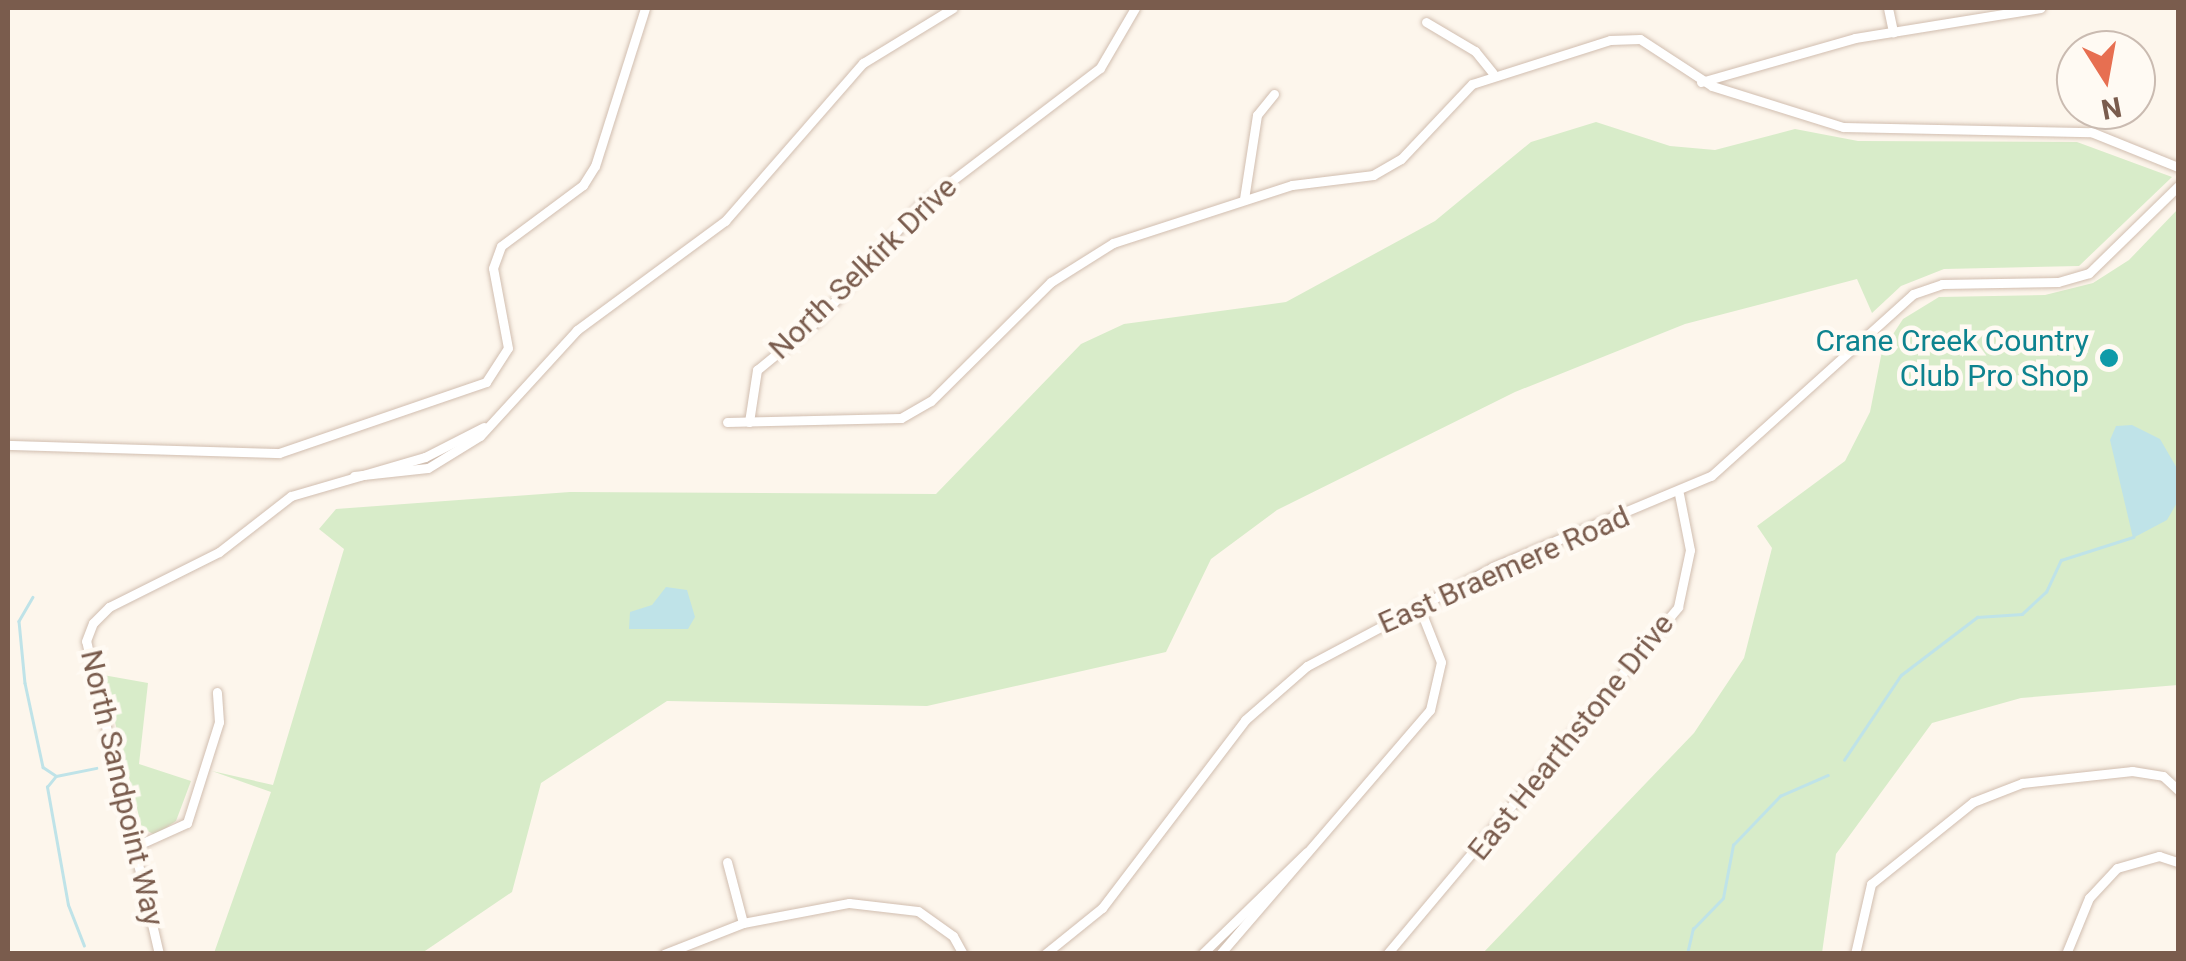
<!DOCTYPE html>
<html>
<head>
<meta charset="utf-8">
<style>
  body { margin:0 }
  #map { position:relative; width:2186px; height:961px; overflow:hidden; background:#fdf6ec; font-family:Roboto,sans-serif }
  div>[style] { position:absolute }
  .green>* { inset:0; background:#d8ecc9 }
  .water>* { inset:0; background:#bfe3e8 }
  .stream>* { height:2.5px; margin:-1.25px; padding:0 1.25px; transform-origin:1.25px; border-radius:1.25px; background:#bfe3e8 }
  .roads { filter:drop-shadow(0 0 2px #d1beb0) drop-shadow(0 0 2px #d1beb0) }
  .minor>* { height:9px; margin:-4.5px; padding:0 4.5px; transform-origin:4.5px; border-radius:4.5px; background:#fff }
  .dots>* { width:28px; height:28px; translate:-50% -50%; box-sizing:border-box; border:5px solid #fffaf3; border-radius:50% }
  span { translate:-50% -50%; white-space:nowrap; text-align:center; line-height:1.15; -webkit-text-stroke:9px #fffaf3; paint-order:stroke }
  .street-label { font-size:30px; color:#7a5c4d }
  .culture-label { font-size:30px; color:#0d838f }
  .right { translate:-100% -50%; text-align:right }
  .frame { position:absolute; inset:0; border:10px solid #7a5c4d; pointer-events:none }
  .north { position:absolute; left:2056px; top:30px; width:100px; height:100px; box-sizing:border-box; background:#fffaf3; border:2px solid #cabbb1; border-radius:50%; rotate:169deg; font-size:28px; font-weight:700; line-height:40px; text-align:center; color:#7a5c4d }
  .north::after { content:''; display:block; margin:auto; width:35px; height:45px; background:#e76f51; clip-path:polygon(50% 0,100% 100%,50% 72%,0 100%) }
</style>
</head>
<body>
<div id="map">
  <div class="green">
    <i style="clip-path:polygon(1596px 122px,1670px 146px,1715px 150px,1795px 129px,1858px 141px,2077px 142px,2172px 177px,2079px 266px,1944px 269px,1901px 286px,1872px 313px,1857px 279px,1685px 324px,1515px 392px,1277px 510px,1211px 559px,1166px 652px,927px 706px,667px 701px,541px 783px,512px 892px,422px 953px,214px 953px,271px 792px,212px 771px,273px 785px,344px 549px,319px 529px,336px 509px,570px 492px,936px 494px,1081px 344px,1124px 324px,1286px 302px,1435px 221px,1531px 142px)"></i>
    <i style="clip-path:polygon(2178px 209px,2178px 685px,2021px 698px,1932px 723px,1836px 854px,1822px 953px,1482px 954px,1694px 733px,1744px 658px,1772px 548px,1757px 526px,1845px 461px,1870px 412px,1882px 351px,1903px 319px,1939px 297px,2045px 295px,2093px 283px,2129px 260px)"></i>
    <i style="clip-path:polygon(103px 675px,148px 683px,139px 764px,191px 781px,176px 821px,155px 835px,142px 828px)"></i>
  </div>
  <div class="water">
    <i style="clip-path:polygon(2132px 425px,2160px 439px,2178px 470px,2178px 501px,2167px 520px,2133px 538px,2110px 440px,2116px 426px)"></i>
    <i style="clip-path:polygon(666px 587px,687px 590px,695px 617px,688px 629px,629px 629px,630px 612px,652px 605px)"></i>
  </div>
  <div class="stream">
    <i style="left:33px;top:597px;width:28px;rotate:120deg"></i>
    <i style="left:19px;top:621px;width:62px;rotate:84.5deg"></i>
    <i style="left:25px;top:683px;width:86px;rotate:77.9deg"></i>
    <i style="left:43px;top:767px;width:14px;rotate:34deg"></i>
    <i style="left:1844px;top:760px;width:102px;rotate:-56.2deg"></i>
    <i style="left:1901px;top:675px;width:96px;rotate:-37.3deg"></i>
    <i style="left:1977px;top:617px;width:45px;rotate:-3.8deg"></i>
    <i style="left:2022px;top:614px;width:33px;rotate:-43deg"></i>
    <i style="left:2046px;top:592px;width:35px;rotate:-65deg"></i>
    <i style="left:2061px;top:560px;width:76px;rotate:-17.7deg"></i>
    <i style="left:84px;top:946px;width:44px;rotate:-111.3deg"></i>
    <i style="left:68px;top:905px;width:120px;rotate:-100.1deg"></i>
    <i style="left:47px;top:787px;width:14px;rotate:-51deg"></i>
    <i style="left:56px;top:776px;width:41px;rotate:-11.3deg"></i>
    <i style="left:1687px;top:954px;width:26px;rotate:-77deg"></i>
    <i style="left:1693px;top:929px;width:43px;rotate:-45.9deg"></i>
    <i style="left:1723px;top:898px;width:54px;rotate:-79.3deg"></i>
    <i style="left:1733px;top:845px;width:68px;rotate:-46.2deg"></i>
    <i style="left:1780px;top:796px;width:52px;rotate:-23.6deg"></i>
  </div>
  <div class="roads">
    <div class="minor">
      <i style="left:1888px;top:8px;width:25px;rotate:78deg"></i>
      <i style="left:1426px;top:22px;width:57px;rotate:30.6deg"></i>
      <i style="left:1475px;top:51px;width:28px;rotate:51deg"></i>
      <i style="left:1701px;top:82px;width:160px;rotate:-15.9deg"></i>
      <i style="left:1855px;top:38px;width:188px;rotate:-9.2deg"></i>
      <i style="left:1244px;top:199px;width:85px;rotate:-81.2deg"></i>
      <i style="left:1257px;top:115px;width:27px;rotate:-51deg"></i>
      <i style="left:727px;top:422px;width:174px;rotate:-1.3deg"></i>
      <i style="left:901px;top:418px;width:34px;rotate:-30deg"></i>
      <i style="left:931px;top:401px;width:169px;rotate:-44.8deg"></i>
      <i style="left:1051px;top:282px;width:73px;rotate:-32.2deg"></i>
      <i style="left:1113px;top:243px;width:188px;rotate:-18deg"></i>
      <i style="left:1292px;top:185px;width:82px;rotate:-7deg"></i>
      <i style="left:1373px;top:175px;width:32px;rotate:-30deg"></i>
      <i style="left:1401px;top:159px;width:103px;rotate:-46.6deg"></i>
      <i style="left:1472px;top:84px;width:145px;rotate:-17.7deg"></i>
      <i style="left:1610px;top:40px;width:30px;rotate:-2deg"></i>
      <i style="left:1640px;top:39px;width:86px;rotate:33.1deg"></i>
      <i style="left:1712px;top:86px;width:137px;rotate:17.4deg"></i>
      <i style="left:1843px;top:127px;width:248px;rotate:1.2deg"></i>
      <i style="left:2091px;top:132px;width:94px;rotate:21.9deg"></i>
      <i style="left:749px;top:422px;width:53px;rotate:-81.3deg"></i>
      <i style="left:757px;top:370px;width:80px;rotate:-39.4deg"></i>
      <i style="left:819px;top:319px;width:152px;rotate:-48.5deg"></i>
      <i style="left:920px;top:205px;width:226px;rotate:-37.3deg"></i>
      <i style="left:1100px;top:68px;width:69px;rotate:-59.7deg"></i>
      <i style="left:8px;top:445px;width:271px;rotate:1.7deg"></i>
      <i style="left:279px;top:453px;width:219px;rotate:-18.9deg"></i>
      <i style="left:486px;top:382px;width:40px;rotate:-57.1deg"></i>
      <i style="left:508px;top:348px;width:81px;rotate:-100.6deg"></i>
      <i style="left:493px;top:268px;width:23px;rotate:-70deg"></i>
      <i style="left:501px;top:246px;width:102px;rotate:-36.6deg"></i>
      <i style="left:583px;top:185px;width:22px;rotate:-58deg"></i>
      <i style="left:595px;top:166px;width:166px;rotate:-72.4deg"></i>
      <i style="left:354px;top:476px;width:74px;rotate:-6.2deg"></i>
      <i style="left:428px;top:468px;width:61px;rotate:-31.6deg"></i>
      <i style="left:480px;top:436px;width:144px;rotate:-47.5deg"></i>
      <i style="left:577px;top:330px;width:184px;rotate:-36.4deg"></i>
      <i style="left:725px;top:221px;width:210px;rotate:-48.9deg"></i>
      <i style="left:863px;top:63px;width:105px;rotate:-31.4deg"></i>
      <i style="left:136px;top:846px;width:56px;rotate:-24.3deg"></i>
      <i style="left:187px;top:823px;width:106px;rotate:-72.4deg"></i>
      <i style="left:219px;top:722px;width:30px;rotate:-94deg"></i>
      <i style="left:727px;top:862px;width:63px;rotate:75.3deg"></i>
      <i style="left:159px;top:954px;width:321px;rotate:-103.1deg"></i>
      <i style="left:86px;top:641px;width:19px;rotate:-69deg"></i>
      <i style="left:93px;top:623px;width:23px;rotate:-45deg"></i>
      <i style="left:109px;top:607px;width:123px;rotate:-26.6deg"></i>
      <i style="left:219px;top:552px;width:91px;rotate:-37.9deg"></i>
      <i style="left:291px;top:496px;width:140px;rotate:-16.2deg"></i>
      <i style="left:425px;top:457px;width:66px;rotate:-27deg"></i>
      <i style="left:664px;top:954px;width:85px;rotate:-21.4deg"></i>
      <i style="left:743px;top:923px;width:108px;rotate:-10.7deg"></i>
      <i style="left:849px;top:903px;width:69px;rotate:6.6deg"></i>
      <i style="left:918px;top:911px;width:43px;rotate:35.5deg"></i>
      <i style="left:953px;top:936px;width:21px;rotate:61deg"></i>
      <i style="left:1045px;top:954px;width:73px;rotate:-38.9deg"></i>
      <i style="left:1102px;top:908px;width:236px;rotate:-52.7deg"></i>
      <i style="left:1245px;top:720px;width:82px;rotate:-41.1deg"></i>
      <i style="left:1307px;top:666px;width:211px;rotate:-28deg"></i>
      <i style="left:1493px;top:567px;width:236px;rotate:-22.7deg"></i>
      <i style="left:1711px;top:476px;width:272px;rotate:-42deg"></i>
      <i style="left:1913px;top:294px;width:31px;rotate:-19deg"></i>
      <i style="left:1942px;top:284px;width:116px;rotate:-1deg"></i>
      <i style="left:2058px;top:282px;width:32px;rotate:-16deg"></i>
      <i style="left:2089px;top:273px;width:124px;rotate:-44.3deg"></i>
      <i style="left:1202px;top:954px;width:146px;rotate:-44.2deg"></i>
      <i style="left:1220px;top:954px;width:322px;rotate:-49.3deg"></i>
      <i style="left:1430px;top:710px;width:49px;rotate:-77.1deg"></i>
      <i style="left:1441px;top:662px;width:62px;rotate:-111.6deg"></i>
      <i style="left:1387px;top:954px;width:453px;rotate:-50deg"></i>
      <i style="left:1678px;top:607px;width:58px;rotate:-78.1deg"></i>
      <i style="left:1690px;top:550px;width:57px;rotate:-101.1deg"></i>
      <i style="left:1855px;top:954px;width:72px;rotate:-77.1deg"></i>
      <i style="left:1871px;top:884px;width:131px;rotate:-38.8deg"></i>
      <i style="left:1973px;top:802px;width:53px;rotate:-21.2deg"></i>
      <i style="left:2022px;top:783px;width:111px;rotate:-6.2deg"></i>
      <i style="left:2132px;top:771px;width:31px;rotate:9deg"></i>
      <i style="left:2163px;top:776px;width:21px;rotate:43deg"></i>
      <i style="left:2066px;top:954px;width:61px;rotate:-67.7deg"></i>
      <i style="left:2089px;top:898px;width:41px;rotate:-47deg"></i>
      <i style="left:2117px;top:868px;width:44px;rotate:-15.9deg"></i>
      <i style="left:2159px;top:856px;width:20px;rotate:18deg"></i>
    </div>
  </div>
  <div class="dots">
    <i style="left:2109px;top:358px;background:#0f9aa8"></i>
  </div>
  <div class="street-label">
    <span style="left:863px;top:268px;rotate:-44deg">North Selkirk Drive</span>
    <span style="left:1504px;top:570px;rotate:-24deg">East Braemere Road</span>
    <span style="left:1571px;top:737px;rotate:-51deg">East Hearthstone Drive</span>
    <span style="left:122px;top:788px;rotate:77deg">North Sandpoint Way</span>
  </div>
  <div class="culture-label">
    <span class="right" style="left:2089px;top:358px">Crane Creek Country<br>Club Pro Shop</span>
  </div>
  <div class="frame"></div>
  <div class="north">N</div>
</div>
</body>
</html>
